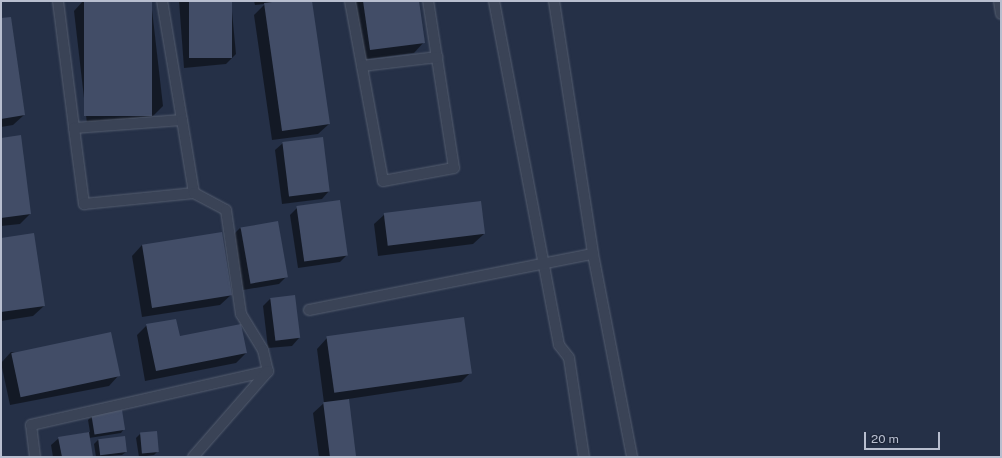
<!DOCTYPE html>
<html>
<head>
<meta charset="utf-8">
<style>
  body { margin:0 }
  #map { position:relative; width:1002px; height:458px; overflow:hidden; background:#253047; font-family:"Public Sans",sans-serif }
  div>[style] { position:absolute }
  .shadow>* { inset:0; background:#0007 }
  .building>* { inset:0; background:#424d67; transform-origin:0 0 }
  .roads { filter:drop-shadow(0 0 1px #555e70) drop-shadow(0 0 1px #555e70) }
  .lane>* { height:10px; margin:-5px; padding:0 5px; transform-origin:5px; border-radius:5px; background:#3a4356 }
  span { translate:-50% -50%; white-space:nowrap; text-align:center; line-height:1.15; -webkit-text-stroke:3px #1e273b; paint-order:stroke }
  .frame { position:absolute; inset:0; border:2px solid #b8becf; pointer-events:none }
  .scale { position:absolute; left:864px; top:432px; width:76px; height:18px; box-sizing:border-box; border:2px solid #b8becf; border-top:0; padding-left:5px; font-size:12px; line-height:14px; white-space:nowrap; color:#b8becf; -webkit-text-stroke:3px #1e273b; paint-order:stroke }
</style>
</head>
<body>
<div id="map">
  <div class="shadow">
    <i style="clip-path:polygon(83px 1px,151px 1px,163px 106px,153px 116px,87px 124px,74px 11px)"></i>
    <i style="clip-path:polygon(179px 1px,231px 1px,236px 54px,226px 64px,184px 68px)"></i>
    <i style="clip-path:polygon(254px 1px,311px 1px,329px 124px,318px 134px,272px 140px,254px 15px,265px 4px,255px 5px)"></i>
    <i style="clip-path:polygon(352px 1px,418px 1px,424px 42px,414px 53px,360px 60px)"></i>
    <i style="clip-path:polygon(1px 19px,24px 115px,13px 125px,1px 127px)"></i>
    <i style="clip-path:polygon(1px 139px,30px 214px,20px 224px,1px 226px)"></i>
    <i style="clip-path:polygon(283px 143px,329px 191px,322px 199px,282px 204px,275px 150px)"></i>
    <i style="clip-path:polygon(297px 208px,347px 255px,340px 262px,298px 268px,290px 215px)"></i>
    <i style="clip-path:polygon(385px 214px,484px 234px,473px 244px,378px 256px,374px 224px)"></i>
    <i style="clip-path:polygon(240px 228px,287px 276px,279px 284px,243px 290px,233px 235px)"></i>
    <i style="clip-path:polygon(1px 239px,44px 306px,33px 316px,1px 321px)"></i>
    <i style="clip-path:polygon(142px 245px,231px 295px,220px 305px,142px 317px,132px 256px)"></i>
    <i style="clip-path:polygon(294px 296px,299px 338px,292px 346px,268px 348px,263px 306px,270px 299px)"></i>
    <i style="clip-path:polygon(147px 325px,179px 337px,246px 353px,236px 363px,145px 381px,137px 335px)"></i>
    <i style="clip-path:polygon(327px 338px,471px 372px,461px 382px,348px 399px,355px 457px,319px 457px,313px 413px,324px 403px,317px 349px)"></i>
    <i style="clip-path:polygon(11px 352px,119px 375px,109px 386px,10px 405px,1px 363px)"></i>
    <i style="clip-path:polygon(92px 416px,124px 429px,121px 433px,89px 438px,92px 457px,53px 457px,51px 445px,59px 438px,90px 432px,88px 420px)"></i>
    <i style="clip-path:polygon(140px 434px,158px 451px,154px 455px,139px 457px,136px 438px)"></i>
    <i style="clip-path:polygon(124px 437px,126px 452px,122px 455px,96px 457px,94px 444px,98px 440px)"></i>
  </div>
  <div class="building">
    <i style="left:84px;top:1px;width:68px;height:115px"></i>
    <i style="left:189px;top:1px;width:43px;height:57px"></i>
    <i style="clip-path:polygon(280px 1px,312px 1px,330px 124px,282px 131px,264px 3px)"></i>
    <i style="clip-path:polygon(363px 1px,419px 1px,425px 43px,370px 50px)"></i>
    <i style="clip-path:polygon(11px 17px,25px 115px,1px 119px,1px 18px)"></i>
    <i style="clip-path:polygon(21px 135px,31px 214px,1px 218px,1px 138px)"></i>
    <i style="left:323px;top:137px;width:55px;height:41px;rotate:83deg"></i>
    <i style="left:340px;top:200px;width:56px;height:44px;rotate:82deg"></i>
    <i style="left:481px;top:201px;width:33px;height:98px;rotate:83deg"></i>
    <i style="left:278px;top:221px;width:57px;height:38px;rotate:80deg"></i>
    <i style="left:222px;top:232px;width:64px;height:81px;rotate:81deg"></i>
    <i style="clip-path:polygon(34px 233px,45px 306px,1px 312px,1px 238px)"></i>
    <i style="left:295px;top:295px;width:43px;height:25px;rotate:83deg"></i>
    <i style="left:464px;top:317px;width:57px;height:139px;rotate:82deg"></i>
    <i style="clip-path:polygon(176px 319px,180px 336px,241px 324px,247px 353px,156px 371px,146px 324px)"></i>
    <i style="left:111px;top:332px;width:45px;height:102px;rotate:78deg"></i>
    <i style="left:349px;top:399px;width:58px;height:26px;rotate:83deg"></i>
    <i style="left:122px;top:410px;width:20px;height:31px;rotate:81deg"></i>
    <i style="left:157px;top:431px;width:21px;height:17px;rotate:85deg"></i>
    <i style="clip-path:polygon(89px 432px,93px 457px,62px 457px,58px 437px)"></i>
    <i style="left:125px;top:436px;width:16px;height:27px;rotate:83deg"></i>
  </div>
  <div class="roads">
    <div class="lane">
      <i style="left:58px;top:1px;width:128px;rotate:82.8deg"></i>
      <i style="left:74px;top:128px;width:108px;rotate:-4.2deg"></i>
      <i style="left:182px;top:120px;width:121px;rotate:-99.5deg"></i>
      <i style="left:350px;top:1px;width:183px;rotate:79.6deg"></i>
      <i style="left:383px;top:181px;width:72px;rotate:-10.4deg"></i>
      <i style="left:454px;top:168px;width:169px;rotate:-98.8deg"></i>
      <i style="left:494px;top:1px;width:350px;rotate:79.3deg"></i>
      <i style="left:559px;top:345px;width:16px;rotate:52deg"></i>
      <i style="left:569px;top:358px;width:100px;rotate:81.4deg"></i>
      <i style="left:554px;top:1px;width:256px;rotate:81.2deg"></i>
      <i style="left:593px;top:254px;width:207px;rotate:79.1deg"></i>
      <i style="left:999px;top:1px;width:13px;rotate:81deg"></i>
      <i style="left:362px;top:66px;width:76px;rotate:-6.8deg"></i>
      <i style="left:74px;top:128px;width:77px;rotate:82.5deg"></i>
      <i style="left:84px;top:204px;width:111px;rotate:-5.7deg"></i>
      <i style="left:194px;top:193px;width:74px;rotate:-99.3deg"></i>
      <i style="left:194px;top:193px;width:36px;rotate:28deg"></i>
      <i style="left:226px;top:210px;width:105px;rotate:81.8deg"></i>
      <i style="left:241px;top:314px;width:42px;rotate:58.6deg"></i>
      <i style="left:263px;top:350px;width:22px;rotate:77deg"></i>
      <i style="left:309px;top:310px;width:289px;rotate:-11.2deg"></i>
      <i style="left:35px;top:457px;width:32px;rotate:-97deg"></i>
      <i style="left:31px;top:425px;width:243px;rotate:-12.8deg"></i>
      <i style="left:193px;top:457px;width:114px;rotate:-48.9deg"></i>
    </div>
  </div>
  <div class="frame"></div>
  <div class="scale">20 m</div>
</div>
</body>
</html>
